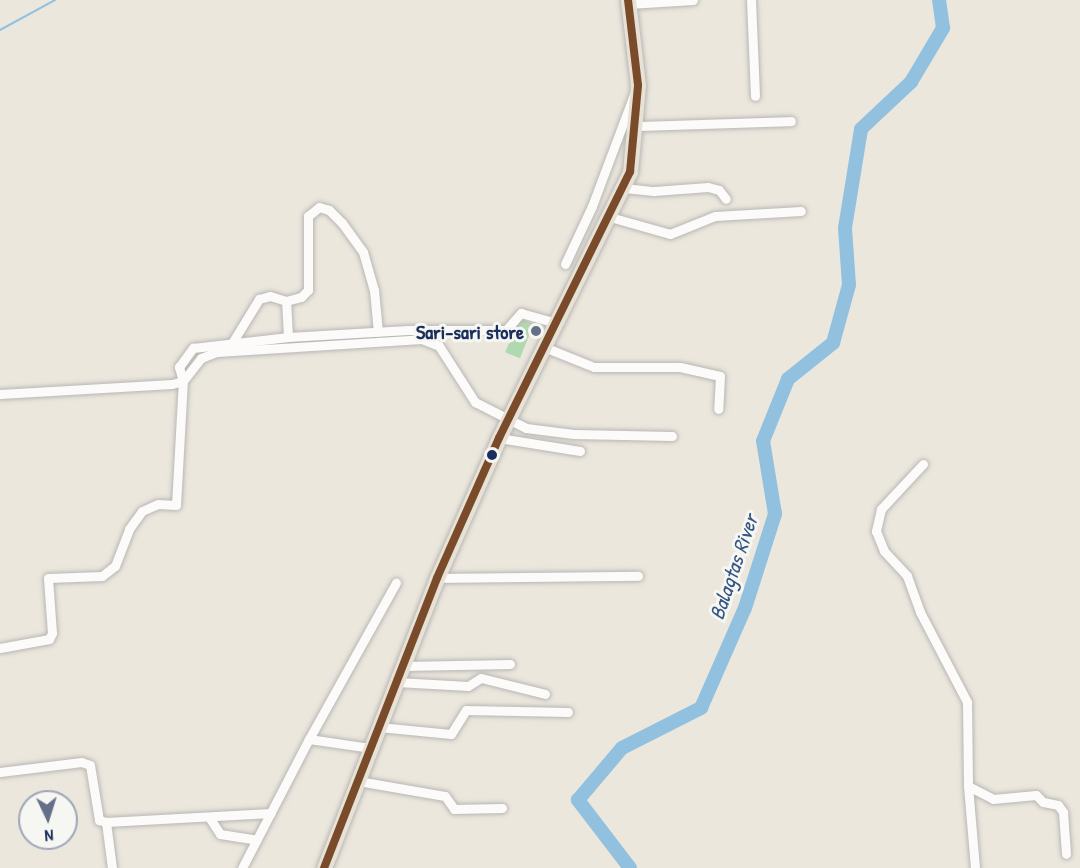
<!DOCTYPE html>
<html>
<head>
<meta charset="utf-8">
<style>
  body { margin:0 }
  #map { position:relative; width:1080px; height:868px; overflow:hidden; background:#ece7dd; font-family:"Patrick Hand",sans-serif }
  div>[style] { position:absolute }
  .green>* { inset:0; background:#b1d9b0; transform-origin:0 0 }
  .stream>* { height:2px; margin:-1px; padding:0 1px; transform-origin:1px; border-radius:1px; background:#92c1e0 }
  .river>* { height:14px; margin:-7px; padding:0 7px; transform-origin:7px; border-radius:7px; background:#92c1e0 }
  .roads { filter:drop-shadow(0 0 2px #b7b7b5) drop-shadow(0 0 2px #b7b7b5) }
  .minor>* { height:9px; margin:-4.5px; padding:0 4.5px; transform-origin:4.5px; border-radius:4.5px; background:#fcfbfa }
  .trunk>* { height:15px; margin:-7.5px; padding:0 7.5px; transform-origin:7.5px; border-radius:7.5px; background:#e7e2d5 }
  .bus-1>* { height:8px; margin:-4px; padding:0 4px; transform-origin:4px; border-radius:4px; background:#7a4b2a }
  .dots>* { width:16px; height:16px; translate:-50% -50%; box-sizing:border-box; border:3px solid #f6f6f2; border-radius:50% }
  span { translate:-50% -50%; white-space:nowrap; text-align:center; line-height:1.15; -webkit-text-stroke:6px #f6f6f2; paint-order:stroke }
  .poi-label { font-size:20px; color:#1b2f5e; font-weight:700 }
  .right { translate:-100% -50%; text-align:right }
  .water-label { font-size:21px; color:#335685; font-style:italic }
  .north { position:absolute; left:18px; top:790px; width:60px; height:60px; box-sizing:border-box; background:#f6f6f2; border:2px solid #9ea6b7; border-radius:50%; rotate:176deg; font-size:16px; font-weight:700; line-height:24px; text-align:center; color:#1b2f5e }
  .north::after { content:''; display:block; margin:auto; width:21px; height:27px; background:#646f8a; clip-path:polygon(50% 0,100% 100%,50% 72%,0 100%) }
</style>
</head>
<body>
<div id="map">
  <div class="green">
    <i style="left:519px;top:318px;width:16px;height:37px;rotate:22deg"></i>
  </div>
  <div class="stream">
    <i style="left:0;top:30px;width:63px;rotate:-28.6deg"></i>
  </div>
  <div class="river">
    <i style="left:630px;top:868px;width:86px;rotate:-127.4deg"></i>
    <i style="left:578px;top:800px;width:68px;rotate:-49.8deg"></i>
    <i style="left:622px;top:748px;width:89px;rotate:-26.9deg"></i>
    <i style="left:701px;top:708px;width:109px;rotate:-66.3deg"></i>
    <i style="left:745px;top:608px;width:99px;rotate:-72.3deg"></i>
    <i style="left:775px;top:514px;width:74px;rotate:-99.3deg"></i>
    <i style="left:763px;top:441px;width:67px;rotate:-68deg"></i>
    <i style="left:788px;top:379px;width:58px;rotate:-38.7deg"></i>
    <i style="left:833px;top:343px;width:60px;rotate:-74.6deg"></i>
    <i style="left:849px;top:285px;width:57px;rotate:-94deg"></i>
    <i style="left:845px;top:228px;width:100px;rotate:-80.8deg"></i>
    <i style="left:861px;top:129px;width:69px;rotate:-43.2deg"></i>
    <i style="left:911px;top:82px;width:63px;rotate:-59.3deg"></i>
    <i style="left:943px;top:28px;width:28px;rotate:-98deg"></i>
  </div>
  <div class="roads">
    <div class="minor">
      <i style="left:751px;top:0;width:96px;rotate:87.6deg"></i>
      <i style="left:629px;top:4px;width:64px;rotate:-3.6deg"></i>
      <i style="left:636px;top:126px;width:155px;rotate:-1.8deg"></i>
      <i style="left:624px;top:188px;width:30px;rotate:6deg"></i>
      <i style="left:654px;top:191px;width:54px;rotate:-4.2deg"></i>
      <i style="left:708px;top:187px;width:11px;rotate:15deg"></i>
      <i style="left:719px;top:190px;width:11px;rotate:52deg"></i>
      <i style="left:610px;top:217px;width:62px;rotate:15.8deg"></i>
      <i style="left:670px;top:234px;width:48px;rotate:-21.8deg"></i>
      <i style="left:715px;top:216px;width:86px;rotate:-3.3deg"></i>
      <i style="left:565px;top:264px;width:64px;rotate:-65deg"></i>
      <i style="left:592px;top:206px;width:120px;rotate:-69.4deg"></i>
      <i style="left:288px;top:337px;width:36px;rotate:-93deg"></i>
      <i style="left:286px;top:301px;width:16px;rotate:-15deg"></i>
      <i style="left:301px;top:297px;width:10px;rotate:-45deg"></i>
      <i style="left:308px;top:290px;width:74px;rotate:-90deg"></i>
      <i style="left:308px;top:216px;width:14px;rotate:-39deg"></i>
      <i style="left:319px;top:207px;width:10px;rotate:17deg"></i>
      <i style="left:329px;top:210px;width:18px;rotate:45deg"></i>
      <i style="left:342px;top:223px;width:36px;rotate:54deg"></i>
      <i style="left:363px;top:252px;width:40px;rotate:74deg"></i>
      <i style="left:374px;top:290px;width:42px;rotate:84.6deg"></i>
      <i style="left:232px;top:343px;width:52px;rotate:-58.5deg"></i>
      <i style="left:259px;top:299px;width:11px;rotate:-15deg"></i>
      <i style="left:270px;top:296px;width:17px;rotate:17deg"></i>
      <i style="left:544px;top:347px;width:54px;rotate:21.8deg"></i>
      <i style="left:594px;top:367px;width:86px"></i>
      <i style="left:680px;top:367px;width:41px;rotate:12.7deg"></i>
      <i style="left:720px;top:376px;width:33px;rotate:93deg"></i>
      <i style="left:0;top:394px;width:172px;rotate:-3.3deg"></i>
      <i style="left:172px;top:384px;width:11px;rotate:-15deg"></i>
      <i style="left:183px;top:381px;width:29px;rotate:-52deg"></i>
      <i style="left:201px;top:358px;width:17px;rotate:-21deg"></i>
      <i style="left:217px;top:352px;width:205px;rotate:-3.6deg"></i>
      <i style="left:422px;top:339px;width:18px;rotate:22deg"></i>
      <i style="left:439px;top:346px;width:67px;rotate:57.3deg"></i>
      <i style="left:475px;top:402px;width:57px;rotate:27deg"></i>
      <i style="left:526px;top:428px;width:48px;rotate:7.1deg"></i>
      <i style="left:574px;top:434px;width:98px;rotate:1.2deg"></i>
      <i style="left:499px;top:438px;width:82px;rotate:9.1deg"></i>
      <i style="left:923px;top:464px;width:62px;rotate:133deg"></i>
      <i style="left:881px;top:509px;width:23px;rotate:103deg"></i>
      <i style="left:876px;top:531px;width:22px;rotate:68deg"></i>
      <i style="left:884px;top:551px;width:34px;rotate:47deg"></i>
      <i style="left:907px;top:576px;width:38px;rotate:70deg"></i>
      <i style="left:920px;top:612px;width:102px;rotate:62.4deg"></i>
      <i style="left:967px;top:702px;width:84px;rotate:89.3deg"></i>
      <i style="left:968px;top:786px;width:82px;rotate:85.1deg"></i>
      <i style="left:437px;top:578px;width:201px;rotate:-0.6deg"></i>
      <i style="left:0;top:648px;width:50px;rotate:-10.4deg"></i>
      <i style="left:49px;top:639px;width:7px;rotate:-63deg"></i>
      <i style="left:52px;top:633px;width:55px;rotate:-94.2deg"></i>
      <i style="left:48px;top:578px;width:54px;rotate:-2.1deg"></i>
      <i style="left:102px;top:576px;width:16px;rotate:-38deg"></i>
      <i style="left:115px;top:566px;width:40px;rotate:-69deg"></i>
      <i style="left:129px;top:529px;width:22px;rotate:-54deg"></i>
      <i style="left:142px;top:511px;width:17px;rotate:-24deg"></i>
      <i style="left:158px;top:504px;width:18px;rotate:3deg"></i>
      <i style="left:176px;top:505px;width:124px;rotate:-86.8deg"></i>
      <i style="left:183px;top:381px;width:15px;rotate:-106deg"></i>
      <i style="left:179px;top:367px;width:24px;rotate:-54deg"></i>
      <i style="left:193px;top:348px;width:96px;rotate:-6.6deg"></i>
      <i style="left:288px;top:337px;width:120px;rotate:-3.3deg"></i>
      <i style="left:408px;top:330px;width:98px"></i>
      <i style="left:506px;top:330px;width:23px;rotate:-49deg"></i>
      <i style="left:521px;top:313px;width:36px;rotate:16deg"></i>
      <i style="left:404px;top:666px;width:106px;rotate:-1.1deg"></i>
      <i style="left:397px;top:682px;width:71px;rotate:3.2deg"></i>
      <i style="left:468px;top:686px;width:15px;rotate:-32deg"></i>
      <i style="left:481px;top:678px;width:66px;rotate:14deg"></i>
      <i style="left:379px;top:727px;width:72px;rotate:5.6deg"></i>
      <i style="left:451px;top:734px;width:28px;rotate:-58deg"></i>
      <i style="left:466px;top:710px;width:102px;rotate:1.1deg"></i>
      <i style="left:309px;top:739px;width:179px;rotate:-60.9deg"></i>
      <i style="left:0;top:772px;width:82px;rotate:-7deg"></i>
      <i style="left:81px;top:762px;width:9px;rotate:18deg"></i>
      <i style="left:90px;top:765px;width:56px;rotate:80.7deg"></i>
      <i style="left:99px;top:820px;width:7px;rotate:16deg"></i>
      <i style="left:106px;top:822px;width:165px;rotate:-3.1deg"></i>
      <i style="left:358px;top:781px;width:88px;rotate:9.8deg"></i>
      <i style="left:445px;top:796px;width:16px;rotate:55deg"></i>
      <i style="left:454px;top:809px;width:48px;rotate:-1.2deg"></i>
      <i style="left:968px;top:786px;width:28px;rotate:27deg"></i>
      <i style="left:993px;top:799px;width:43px;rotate:-5.3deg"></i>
      <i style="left:1036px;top:795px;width:10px;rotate:45deg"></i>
      <i style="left:1043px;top:802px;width:15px;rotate:11deg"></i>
      <i style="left:1058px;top:805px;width:9px;rotate:54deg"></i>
      <i style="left:1063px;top:812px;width:42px;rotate:85.9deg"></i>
      <i style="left:209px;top:817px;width:20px;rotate:57deg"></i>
      <i style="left:220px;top:834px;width:37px;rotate:9deg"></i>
      <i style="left:106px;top:822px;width:46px;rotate:82.6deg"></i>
      <i style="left:242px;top:868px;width:145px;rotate:-62.6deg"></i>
      <i style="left:309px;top:739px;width:63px;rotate:8.3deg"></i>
    </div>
    <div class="trunk">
      <i style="left:324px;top:868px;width:311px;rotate:-68.7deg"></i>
      <i style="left:437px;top:578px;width:153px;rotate:-66.1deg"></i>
      <i style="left:499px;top:438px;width:297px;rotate:-63.8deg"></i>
      <i style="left:630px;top:172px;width:87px;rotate:-84.7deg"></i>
      <i style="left:638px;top:85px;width:86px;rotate:-96.7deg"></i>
    </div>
  </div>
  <div class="bus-1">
    <i style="left:324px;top:868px;width:311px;rotate:-68.7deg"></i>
    <i style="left:437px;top:578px;width:153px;rotate:-66.1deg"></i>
    <i style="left:499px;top:438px;width:297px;rotate:-63.8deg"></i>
    <i style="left:630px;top:172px;width:87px;rotate:-84.7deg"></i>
    <i style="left:638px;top:85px;width:86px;rotate:-96.7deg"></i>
  </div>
  <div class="dots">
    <i style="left:536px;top:331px;background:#646f8a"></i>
    <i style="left:492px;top:455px;background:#1b2f5e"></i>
  </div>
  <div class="poi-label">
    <span class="right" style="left:524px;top:331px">Sari-sari store</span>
  </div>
  <div class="water-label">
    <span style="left:734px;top:567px;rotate:-71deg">Balagtas River</span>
  </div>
  <div class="north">N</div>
</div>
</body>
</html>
